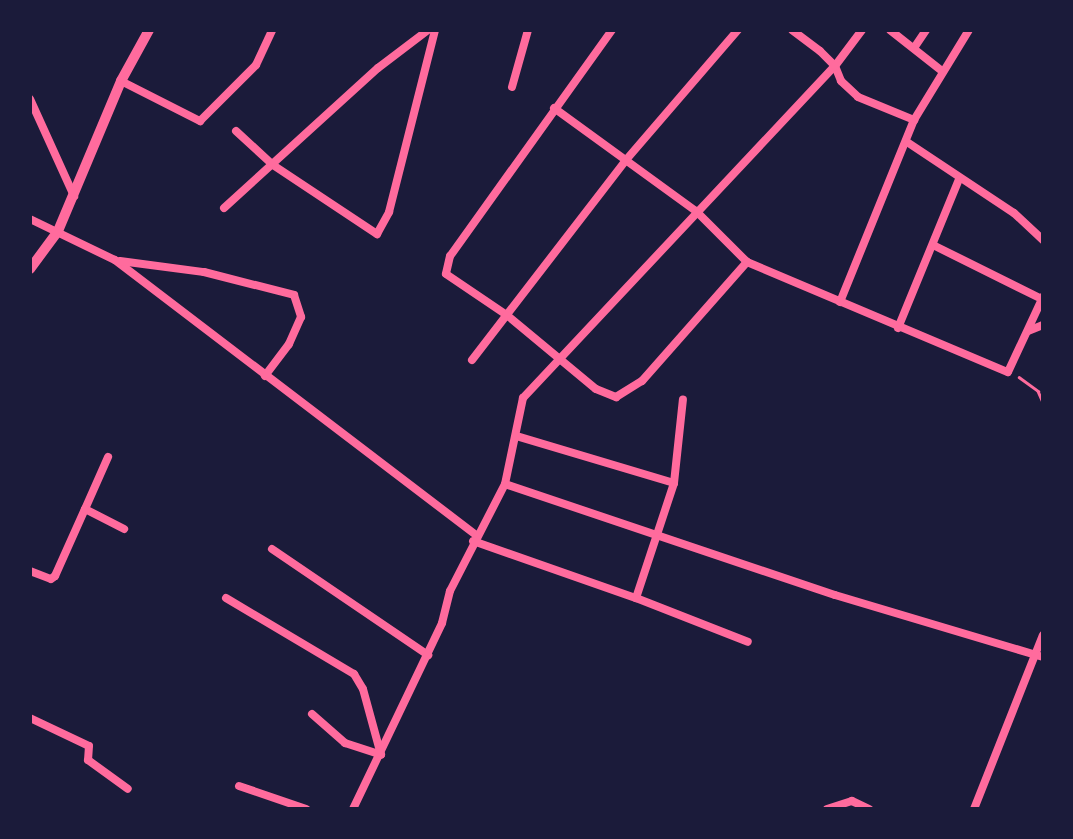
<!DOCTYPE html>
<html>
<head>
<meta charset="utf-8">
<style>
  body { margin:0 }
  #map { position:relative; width:1073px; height:839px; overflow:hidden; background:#1b1b3a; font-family:Montserrat,sans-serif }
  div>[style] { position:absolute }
  .path>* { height:2.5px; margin:-1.25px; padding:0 1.25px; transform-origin:1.25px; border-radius:1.25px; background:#ff6b9d }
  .minor>* { height:8px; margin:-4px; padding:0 4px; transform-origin:4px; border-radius:4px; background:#ff6b9d }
  .tertiary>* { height:10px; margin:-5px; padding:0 5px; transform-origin:5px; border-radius:5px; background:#ff6b9d }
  span { translate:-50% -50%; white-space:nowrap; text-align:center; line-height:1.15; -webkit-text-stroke:10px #1b1b3a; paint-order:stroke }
  .frame { position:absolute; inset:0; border:32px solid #1b1b3a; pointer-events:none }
</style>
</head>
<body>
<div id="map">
  <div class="path">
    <i style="left:1019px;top:377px;width:24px;rotate:36deg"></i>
    <i style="left:1038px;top:391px;width:12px;rotate:66deg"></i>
  </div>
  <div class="minor">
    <i style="left:612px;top:30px;width:278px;rotate:125.6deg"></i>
    <i style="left:450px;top:256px;width:18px;rotate:103deg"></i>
    <i style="left:446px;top:274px;width:75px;rotate:34.1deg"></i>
    <i style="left:508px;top:316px;width:114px;rotate:39.7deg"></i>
    <i style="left:596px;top:389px;width:22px;rotate:22deg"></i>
    <i style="left:616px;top:397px;width:31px;rotate:-32deg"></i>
    <i style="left:642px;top:381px;width:159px;rotate:-48.6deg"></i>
    <i style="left:792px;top:30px;width:35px;rotate:37deg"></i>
    <i style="left:820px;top:51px;width:21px;rotate:45deg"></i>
    <i style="left:835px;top:66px;width:16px;rotate:68deg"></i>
    <i style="left:841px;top:81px;width:23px;rotate:43deg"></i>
    <i style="left:858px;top:97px;width:61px;rotate:22.3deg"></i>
    <i style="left:890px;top:30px;width:66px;rotate:38.3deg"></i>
    <i style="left:914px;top:48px;width:22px;rotate:-56deg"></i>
    <i style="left:121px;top:81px;width:89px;rotate:26.9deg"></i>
    <i style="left:200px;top:121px;width:79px;rotate:-45deg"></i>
    <i style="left:256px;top:65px;width:38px;rotate:-65deg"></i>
    <i style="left:512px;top:87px;width:59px;rotate:-74.3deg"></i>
    <i style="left:30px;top:99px;width:107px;rotate:65.6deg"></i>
    <i style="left:554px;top:108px;width:175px;rotate:36deg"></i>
    <i style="left:696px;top:211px;width:72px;rotate:45deg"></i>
    <i style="left:747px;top:262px;width:283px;rotate:22.9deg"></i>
    <i style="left:1008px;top:372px;width:83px;rotate:-65deg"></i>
    <i style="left:236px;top:131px;width:50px;rotate:42.6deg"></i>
    <i style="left:273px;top:165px;width:125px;rotate:33.6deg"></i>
    <i style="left:377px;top:234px;width:25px;rotate:-61deg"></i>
    <i style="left:389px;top:212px;width:188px;rotate:-75.8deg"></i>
    <i style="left:907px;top:142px;width:128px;rotate:33.6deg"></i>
    <i style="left:1014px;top:213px;width:40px;rotate:43deg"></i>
    <i style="left:224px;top:208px;width:208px;rotate:-42.3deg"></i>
    <i style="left:378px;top:68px;width:63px;rotate:-37.2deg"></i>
    <i style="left:30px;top:219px;width:94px;rotate:25.8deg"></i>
    <i style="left:115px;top:260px;width:454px;rotate:37.3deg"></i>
    <i style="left:933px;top:245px;width:122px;rotate:26.4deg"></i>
    <i style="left:120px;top:261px;width:85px;rotate:7.5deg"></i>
    <i style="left:204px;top:272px;width:93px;rotate:14.3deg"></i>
    <i style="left:294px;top:295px;width:23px;rotate:72deg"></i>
    <i style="left:301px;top:317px;width:30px;rotate:114deg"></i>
    <i style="left:289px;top:344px;width:40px;rotate:127deg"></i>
    <i style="left:840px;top:302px;width:196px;rotate:-67.9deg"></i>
    <i style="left:914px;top:120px;width:105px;rotate:-58.6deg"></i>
    <i style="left:898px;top:328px;width:161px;rotate:-67.7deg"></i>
    <i style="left:1028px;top:331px;width:16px;rotate:-22deg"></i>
    <i style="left:472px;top:360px;width:252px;rotate:-52.4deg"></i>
    <i style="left:626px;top:160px;width:172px;rotate:-49.3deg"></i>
    <i style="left:674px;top:483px;width:84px;rotate:-83.9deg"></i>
    <i style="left:505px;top:484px;width:348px;rotate:18.6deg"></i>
    <i style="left:835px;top:595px;width:217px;rotate:16.6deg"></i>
    <i style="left:85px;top:509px;width:57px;rotate:-66.1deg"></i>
    <i style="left:473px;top:541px;width:173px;rotate:19.3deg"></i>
    <i style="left:636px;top:598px;width:121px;rotate:-71.7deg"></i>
    <i style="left:674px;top:483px;width:165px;rotate:-163.4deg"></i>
    <i style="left:272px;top:549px;width:189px;rotate:34.2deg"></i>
    <i style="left:30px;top:571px;width:22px;rotate:21deg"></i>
    <i style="left:51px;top:579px;width:5px;rotate:-37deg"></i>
    <i style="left:55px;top:576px;width:73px;rotate:-65.9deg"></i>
    <i style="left:85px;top:509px;width:44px;rotate:27.1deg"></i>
    <i style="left:226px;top:598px;width:149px;rotate:30.7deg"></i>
    <i style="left:354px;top:674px;width:17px;rotate:59deg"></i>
    <i style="left:363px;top:689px;width:68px;rotate:74.7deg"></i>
    <i style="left:636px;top:598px;width:120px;rotate:21.4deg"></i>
    <i style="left:312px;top:714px;width:44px;rotate:41.3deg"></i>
    <i style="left:345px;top:743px;width:38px;rotate:18deg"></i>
    <i style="left:30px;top:718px;width:65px;rotate:25.4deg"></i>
    <i style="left:89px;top:746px;width:14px;rotate:94deg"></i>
    <i style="left:88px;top:760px;width:49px;rotate:35.9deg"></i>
    <i style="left:239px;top:786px;width:71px;rotate:18.9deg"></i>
    <i style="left:353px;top:809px;width:206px;rotate:-64.4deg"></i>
    <i style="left:442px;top:623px;width:33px;rotate:-76deg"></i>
    <i style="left:450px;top:591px;width:120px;rotate:-62.8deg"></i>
    <i style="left:505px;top:484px;width:88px;rotate:-78.2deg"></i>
    <i style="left:523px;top:398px;width:456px;rotate:-46.8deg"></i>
    <i style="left:835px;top:66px;width:45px;rotate:-53.1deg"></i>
    <i style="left:827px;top:809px;width:26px;rotate:-18deg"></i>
    <i style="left:852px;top:801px;width:19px;rotate:25deg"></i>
    <i style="left:974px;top:809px;width:187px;rotate:-68.4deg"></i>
  </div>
  <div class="tertiary">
    <i style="left:30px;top:269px;width:47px;rotate:-53.6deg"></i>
    <i style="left:58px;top:231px;width:163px;rotate:-67.2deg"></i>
    <i style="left:121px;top:81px;width:58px;rotate:-61.2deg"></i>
  </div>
  <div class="frame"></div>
</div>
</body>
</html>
